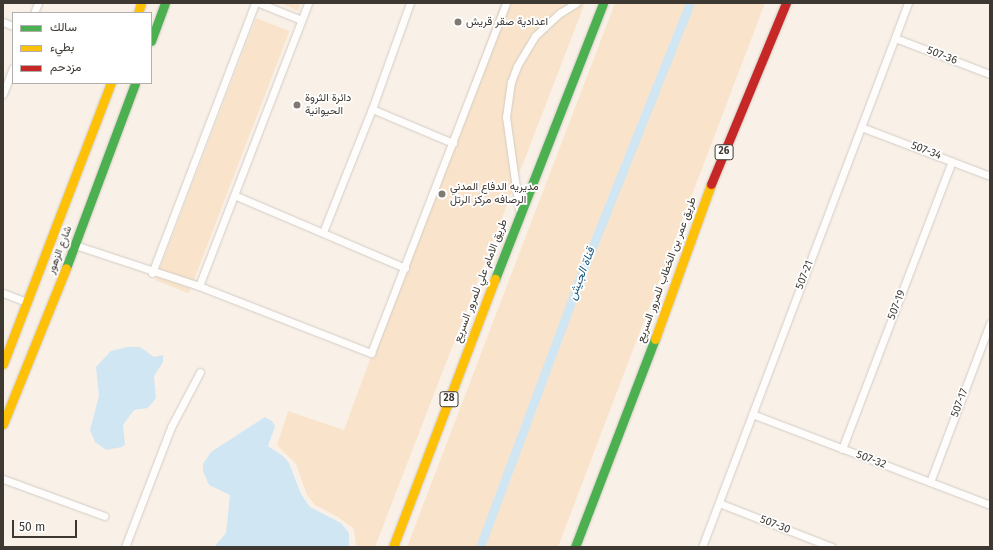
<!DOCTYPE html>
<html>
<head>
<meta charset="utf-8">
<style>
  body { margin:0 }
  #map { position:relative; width:993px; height:550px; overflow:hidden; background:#f9f1e8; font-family:"Fira Sans",Vazirmatn,sans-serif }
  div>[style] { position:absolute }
  .green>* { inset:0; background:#f9e4cb; transform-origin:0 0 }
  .water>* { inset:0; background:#d1e6f3 }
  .canal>* { height:9px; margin:-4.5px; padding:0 4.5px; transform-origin:4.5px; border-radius:4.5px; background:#d1e6f3 }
  .roads { filter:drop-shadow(0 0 1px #d2ccc5) drop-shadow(0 0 1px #d2ccc5) }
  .street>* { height:7px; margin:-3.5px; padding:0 3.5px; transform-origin:3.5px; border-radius:3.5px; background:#fefdfc }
  .fast>* { height:9px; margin:-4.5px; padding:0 4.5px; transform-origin:4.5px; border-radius:4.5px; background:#4caf50 }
  .slow>* { height:9px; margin:-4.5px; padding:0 4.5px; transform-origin:4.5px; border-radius:4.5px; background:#ffc107 }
  .jam>* { height:9px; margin:-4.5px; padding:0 4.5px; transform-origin:4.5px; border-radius:4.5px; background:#c62828 }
  .dots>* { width:11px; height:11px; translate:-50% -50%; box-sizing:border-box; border:2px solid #fff; border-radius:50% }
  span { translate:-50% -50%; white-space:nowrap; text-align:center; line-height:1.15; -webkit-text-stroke:3.5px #fff; paint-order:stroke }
  .shield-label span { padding:1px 3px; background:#fff; border:1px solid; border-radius:3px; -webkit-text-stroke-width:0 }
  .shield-label { font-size:10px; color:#3d3832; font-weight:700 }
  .poi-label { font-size:11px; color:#3d3832 }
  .left { translate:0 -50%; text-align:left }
  .street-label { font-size:11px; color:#3d3832 }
  .water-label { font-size:12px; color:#1b5c82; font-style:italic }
  .frame { position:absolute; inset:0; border:4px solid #3d3832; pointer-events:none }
  .legend { position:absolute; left:12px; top:12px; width:140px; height:72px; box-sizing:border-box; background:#fff; border:1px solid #b1afad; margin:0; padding:5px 7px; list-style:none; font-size:12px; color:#3d3832 }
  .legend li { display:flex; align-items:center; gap:8px; height:20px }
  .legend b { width:20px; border:1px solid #b1afad }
  .scale { position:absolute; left:12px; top:520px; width:65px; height:18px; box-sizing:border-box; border:2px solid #3d3832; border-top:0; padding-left:5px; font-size:12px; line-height:14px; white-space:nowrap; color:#3d3832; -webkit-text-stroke:3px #fff; paint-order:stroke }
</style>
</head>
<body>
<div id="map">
  <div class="green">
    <i style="clip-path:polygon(280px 3px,301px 3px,298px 11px)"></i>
    <i style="clip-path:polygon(501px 3px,585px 3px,375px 547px,356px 547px,354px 529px,338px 517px,315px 505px,307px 495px,296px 464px,277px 445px,288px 411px,344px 430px)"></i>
    <i style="clip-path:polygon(615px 3px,765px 3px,558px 547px,407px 547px)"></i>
    <i style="left:256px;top:18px;width:36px;height:281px;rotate:21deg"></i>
  </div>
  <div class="water">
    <i style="clip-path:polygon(127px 347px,140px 347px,154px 357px,163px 355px,163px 362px,154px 376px,156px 398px,148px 408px,134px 410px,123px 425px,125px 444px,122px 447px,106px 450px,95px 442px,90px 430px,99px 396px,96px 367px,111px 351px)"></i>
    <i style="clip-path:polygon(265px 417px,272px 421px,275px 426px,268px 446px,283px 456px,289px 463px,301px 494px,310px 507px,341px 523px,349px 533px,349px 547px,214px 547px,226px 533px,230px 495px,209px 485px,203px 471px,203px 464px,211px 452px)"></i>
  </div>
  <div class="canal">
    <i style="left:480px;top:547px;width:282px;rotate:-69.6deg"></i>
    <i style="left:578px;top:283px;width:302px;rotate:-68.2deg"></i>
  </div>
  <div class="roads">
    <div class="street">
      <i style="left:259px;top:3px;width:45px;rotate:22deg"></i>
      <i style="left:34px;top:13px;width:11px;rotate:-68deg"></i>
      <i style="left:3px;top:22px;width:11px;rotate:22deg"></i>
      <i style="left:895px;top:38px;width:102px;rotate:20.8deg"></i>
      <i style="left:3px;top:94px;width:28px;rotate:-69deg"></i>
      <i style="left:372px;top:109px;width:88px;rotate:22.8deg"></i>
      <i style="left:861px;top:127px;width:138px;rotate:20.8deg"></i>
      <i style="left:234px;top:195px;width:186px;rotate:23.1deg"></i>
      <i style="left:519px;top:209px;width:93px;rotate:-98deg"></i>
      <i style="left:506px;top:117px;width:35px;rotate:-82deg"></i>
      <i style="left:511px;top:82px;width:17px;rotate:-69deg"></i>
      <i style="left:517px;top:66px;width:35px;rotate:-59deg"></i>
      <i style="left:535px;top:36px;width:34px;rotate:-43deg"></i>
      <i style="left:560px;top:13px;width:19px;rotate:-32deg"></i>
      <i style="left:323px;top:232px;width:132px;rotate:-68.3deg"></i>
      <i style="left:372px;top:109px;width:113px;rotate:-70.3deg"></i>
      <i style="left:75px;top:245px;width:131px;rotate:18.3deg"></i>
      <i style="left:199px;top:286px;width:185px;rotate:21.3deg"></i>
      <i style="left:371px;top:353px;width:375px;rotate:-68.9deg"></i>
      <i style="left:152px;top:273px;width:289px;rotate:-69.1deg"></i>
      <i style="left:199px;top:286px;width:303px;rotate:-68.9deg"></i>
      <i style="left:3px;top:293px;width:26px;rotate:21deg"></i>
      <i style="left:752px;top:414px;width:255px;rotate:20.9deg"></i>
      <i style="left:842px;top:449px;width:308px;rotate:-69.1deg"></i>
      <i style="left:3px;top:479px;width:108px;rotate:20.1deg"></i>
      <i style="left:930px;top:482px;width:170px;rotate:-69.3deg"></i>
      <i style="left:719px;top:503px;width:121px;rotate:21.3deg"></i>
      <i style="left:125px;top:547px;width:129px;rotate:-69deg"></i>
      <i style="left:171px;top:427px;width:62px;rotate:-62.2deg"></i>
      <i style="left:702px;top:547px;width:582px;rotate:-69.26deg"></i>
    </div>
    <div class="fast">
      <i style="left:151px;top:41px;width:40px;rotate:-69.8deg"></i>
      <i style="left:66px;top:268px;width:197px;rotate:-69.5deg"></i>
      <i style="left:495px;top:279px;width:296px;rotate:-68.6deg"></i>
      <i style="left:575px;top:547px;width:223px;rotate:-69deg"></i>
    </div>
    <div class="slow">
      <i style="left:138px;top:13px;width:10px;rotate:-73deg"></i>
      <i style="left:655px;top:339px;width:165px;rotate:-70.1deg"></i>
      <i style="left:3px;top:364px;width:301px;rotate:-69deg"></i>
      <i style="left:3px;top:424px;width:168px;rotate:-68deg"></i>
      <i style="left:393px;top:547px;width:287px;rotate:-69.2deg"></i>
    </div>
    <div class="jam">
      <i style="left:711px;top:184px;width:196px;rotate:-67.5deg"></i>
    </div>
  </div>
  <div class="dots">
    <i style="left:458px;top:22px;background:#7f7972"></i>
    <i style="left:297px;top:105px;background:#7f7972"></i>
    <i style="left:442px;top:194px;background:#7f7972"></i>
  </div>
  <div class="shield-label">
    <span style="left:724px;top:152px">26</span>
    <span style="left:449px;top:399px">28</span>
  </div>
  <div class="poi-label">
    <span class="left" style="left:466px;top:22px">اعدادية صقر قريش</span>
    <span class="left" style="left:305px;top:105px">دائرة الثروة<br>الحيوانية</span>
    <span class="left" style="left:450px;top:194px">مديريه الدفاع المدني<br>الرصافه مركز الرتل</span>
  </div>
  <div class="street-label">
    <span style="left:942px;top:56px;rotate:21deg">507-36</span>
    <span style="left:926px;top:151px;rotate:21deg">507-34</span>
    <span style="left:60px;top:250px;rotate:-69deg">شارع الزهور</span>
    <span style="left:667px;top:270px;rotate:-70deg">طريق عمر بن الخطاب للمرور السريع</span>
    <span style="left:805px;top:275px;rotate:-69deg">507-21</span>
    <span style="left:481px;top:281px;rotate:-69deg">طريق الامام علي للمرور السريع</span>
    <span style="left:897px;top:305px;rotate:-69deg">507-19</span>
    <span style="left:960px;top:403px;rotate:-69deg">507-17</span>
    <span style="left:871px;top:460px;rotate:21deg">507-32</span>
    <span style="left:775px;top:525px;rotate:21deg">507-30</span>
  </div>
  <div class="water-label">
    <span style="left:582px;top:274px;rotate:-69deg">قناة الجيش</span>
  </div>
  <div class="frame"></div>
  <ul class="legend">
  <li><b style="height:5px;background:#4caf50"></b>سالك</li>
  <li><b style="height:5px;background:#ffc107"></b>بطيء</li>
  <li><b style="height:5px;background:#c62828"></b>مزدحم</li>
  </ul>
  <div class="scale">50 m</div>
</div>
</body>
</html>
